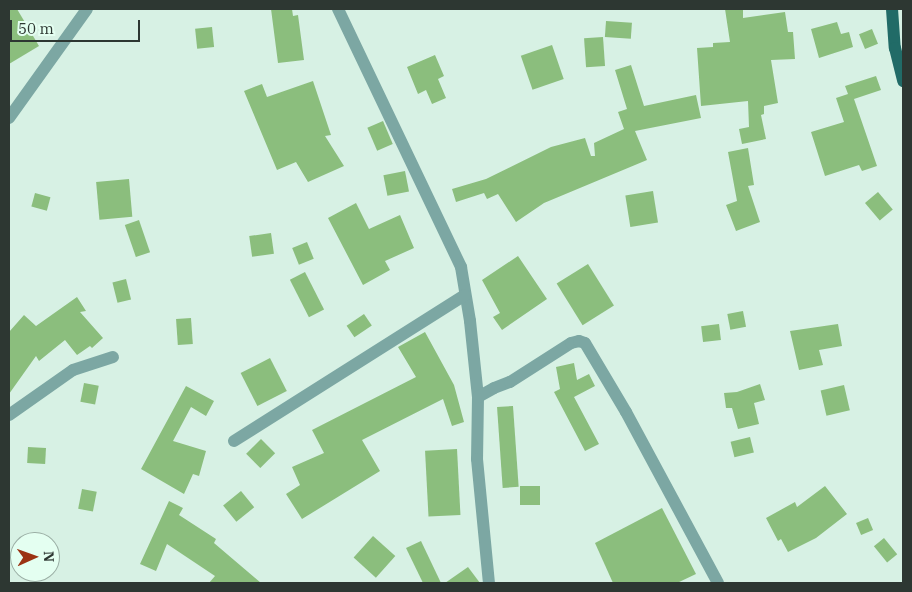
<!DOCTYPE html>
<html>
<head>
<meta charset="utf-8">
<style>
  body { margin:0 }
  #map { position:relative; width:912px; height:592px; overflow:hidden; background:#d7f1e4; font-family:"IBM Plex Serif",serif }
  div>[style] { position:absolute }
  .building>* { inset:0; background:#8bbe7d; transform-origin:0 0 }
  .minor>* { height:12px; margin:-6px; padding:0 6px; transform-origin:6px; border-radius:6px; background:#7ca7a3 }
  .major>* { height:12px; margin:-6px; padding:0 6px; transform-origin:6px; border-radius:6px; background:#216b67 }
  span { translate:-50% -50%; white-space:nowrap; text-align:center; line-height:1.15; -webkit-text-stroke:4px #e4fff1; paint-order:stroke }
  .frame { position:absolute; inset:0; border:10px solid #2d3732; pointer-events:none }
  .north { position:absolute; left:10px; top:532px; width:50px; height:50px; box-sizing:border-box; background:#e4fff1; border:1px solid #9bafa5; border-radius:50%; rotate:88deg; font-size:14px; font-weight:700; line-height:20px; text-align:center; color:#2d3732 }
  .north::after { content:''; display:block; margin:auto; width:18px; height:22px; background:#9b3313; clip-path:polygon(50% 0,100% 100%,50% 72%,0 100%) }
  .scale { position:absolute; left:10px; top:20px; width:130px; height:22px; box-sizing:border-box; border:2px solid #2d3732; border-top:0; padding-left:6px; font-size:15px; line-height:18px; white-space:nowrap; color:#2d3732; -webkit-text-stroke:4px #e4fff1; paint-order:stroke }
</style>
</head>
<body>
<div id="map">
  <div class="building">
    <i style="clip-path:polygon(9px 9px,17px 9px,39px 46px,9px 64px)"></i>
    <i style="clip-path:polygon(271px 9px,292px 9px,293px 16px,298px 15px,304px 60px,278px 63px)"></i>
    <i style="clip-path:polygon(725px 9px,743px 9px,743px 18px,785px 12px,788px 32px,793px 32px,795px 59px,771px 60px,778px 103px,764px 106px,764px 114px,761px 115px,766px 139px,742px 144px,739px 129px,749px 127px,748px 101px,701px 106px,697px 48px,713px 47px,713px 43px,730px 42px)"></i>
    <i style="left:606px;top:21px;width:26px;height:16px;rotate:4deg"></i>
    <i style="clip-path:polygon(837px 22px,841px 34px,849px 32px,853px 47px,819px 58px,811px 29px)"></i>
    <i style="left:212px;top:27px;width:20px;height:17px;rotate:84deg"></i>
    <i style="left:872px;top:29px;width:16px;height:14px;rotate:68deg"></i>
    <i style="left:603px;top:37px;width:29px;height:19px;rotate:86deg"></i>
    <i style="left:552px;top:45px;width:36px;height:33px;rotate:71deg"></i>
    <i style="clip-path:polygon(435px 55px,444px 76px,438px 79px,446px 98px,432px 104px,426px 90px,418px 94px,407px 67px)"></i>
    <i style="clip-path:polygon(631px 65px,644px 106px,696px 95px,701px 118px,635px 131px,647px 160px,544px 203px,516px 222px,498px 194px,487px 199px,484px 193px,456px 202px,452px 189px,486px 179px,551px 147px,585px 138px,591px 156px,595px 156px,594px 143px,624px 129px,618px 112px,627px 109px,615px 70px)"></i>
    <i style="clip-path:polygon(876px 76px,881px 90px,854px 99px,877px 166px,862px 171px,859px 165px,825px 176px,811px 132px,844px 122px,836px 98px,848px 94px,845px 86px)"></i>
    <i style="clip-path:polygon(313px 81px,331px 135px,325px 136px,344px 166px,308px 182px,296px 162px,277px 170px,244px 91px,262px 84px,267px 97px)"></i>
    <i style="left:383px;top:121px;width:25px;height:17px;rotate:67deg"></i>
    <i style="clip-path:polygon(748px 148px,754px 185px,748px 186px,760px 222px,736px 231px,726px 205px,737px 201px,728px 152px)"></i>
    <i style="left:405px;top:171px;width:21px;height:22px;rotate:79deg"></i>
    <i style="left:129px;top:179px;width:38px;height:33px;rotate:85deg"></i>
    <i style="left:653px;top:191px;width:32px;height:28px;rotate:81deg"></i>
    <i style="left:878px;top:192px;width:23px;height:17px;rotate:50deg"></i>
    <i style="left:35px;top:193px;width:16px;height:14px;rotate:15deg"></i>
    <i style="clip-path:polygon(356px 203px,369px 229px,400px 215px,414px 248px,385px 261px,390px 270px,363px 285px,328px 218px)"></i>
    <i style="left:139px;top:220px;width:34px;height:15px;rotate:71deg"></i>
    <i style="left:271px;top:233px;width:21px;height:22px;rotate:82deg"></i>
    <i style="left:307px;top:242px;width:18px;height:16px;rotate:68deg"></i>
    <i style="clip-path:polygon(518px 256px,547px 299px,502px 330px,493px 317px,500px 313px,482px 280px)"></i>
    <i style="left:588px;top:264px;width:49px;height:37px;rotate:58deg"></i>
    <i style="left:305px;top:272px;width:42px;height:17px;rotate:63deg"></i>
    <i style="left:126px;top:279px;width:21px;height:14px;rotate:76deg"></i>
    <i style="clip-path:polygon(77px 297px,86px 311px,80px 312px,103px 338px,92px 348px,90px 346px,77px 355px,65px 340px,39px 361px,36px 356px,9px 394px,9px 332px,24px 315px,36px 326px)"></i>
    <i style="left:743px;top:311px;width:16px;height:16px;rotate:79deg"></i>
    <i style="left:364px;top:314px;width:14px;height:21px;rotate:56deg"></i>
    <i style="left:191px;top:318px;width:26px;height:15px;rotate:86deg"></i>
    <i style="left:719px;top:324px;width:16px;height:18px;rotate:83deg"></i>
    <i style="clip-path:polygon(838px 324px,842px 346px,819px 350px,823px 365px,799px 370px,790px 331px)"></i>
    <i style="clip-path:polygon(425px 332px,454px 385px,464px 422px,452px 426px,443px 399px,362px 440px,380px 471px,302px 519px,286px 494px,300px 485px,292px 467px,324px 453px,312px 430px,416px 377px,398px 347px)"></i>
    <i style="left:270px;top:358px;width:37px;height:33px;rotate:63deg"></i>
    <i style="clip-path:polygon(574px 363px,577px 380px,589px 374px,595px 386px,574px 397px,599px 444px,585px 451px,554px 392px,560px 389px,556px 367px)"></i>
    <i style="left:84px;top:383px;width:15px;height:19px;rotate:11deg"></i>
    <i style="clip-path:polygon(760px 384px,765px 400px,754px 403px,759px 424px,738px 429px,732px 408px,726px 408px,724px 393px,737px 392px)"></i>
    <i style="left:844px;top:385px;width:26px;height:24px;rotate:77deg"></i>
    <i style="clip-path:polygon(186px 386px,214px 401px,206px 416px,191px 407px,173px 441px,206px 451px,199px 476px,193px 474px,184px 494px,141px 469px)"></i>
    <i style="left:513px;top:406px;width:81px;height:16px;rotate:86deg"></i>
    <i style="left:750px;top:437px;width:16px;height:20px;rotate:76deg"></i>
    <i style="left:261px;top:439px;width:20px;height:21px;rotate:45deg"></i>
    <i style="left:28px;top:447px;width:18px;height:16px;rotate:3deg"></i>
    <i style="left:457px;top:449px;width:66px;height:32px;rotate:87deg"></i>
    <i style="left:540px;top:486px;width:19px;height:20px;rotate:90deg"></i>
    <i style="clip-path:polygon(825px 486px,847px 514px,816px 538px,788px 552px,781px 539px,778px 541px,766px 518px,795px 502px,797px 507px)"></i>
    <i style="left:82px;top:489px;width:15px;height:20px;rotate:11deg"></i>
    <i style="left:241px;top:491px;width:21px;height:23px;rotate:51deg"></i>
    <i style="clip-path:polygon(169px 501px,183px 508px,179px 515px,216px 539px,214px 543px,261px 583px,209px 583px,215px 576px,167px 544px,156px 571px,140px 564px)"></i>
    <i style="clip-path:polygon(662px 508px,696px 574px,677px 583px,613px 583px,595px 543px)"></i>
    <i style="left:868px;top:518px;width:13px;height:13px;rotate:67deg"></i>
    <i style="left:373px;top:536px;width:30px;height:29px;rotate:42deg"></i>
    <i style="left:884px;top:538px;width:21px;height:13px;rotate:51deg"></i>
    <i style="clip-path:polygon(421px 541px,441px 583px,423px 583px,406px 548px)"></i>
    <i style="clip-path:polygon(468px 567px,480px 583px,445px 583px)"></i>
  </div>
  <div class="minor">
    <i style="left:338px;top:9px;width:286px;rotate:64.5deg"></i>
    <i style="left:461px;top:267px;width:55px;rotate:80.5deg"></i>
    <i style="left:470px;top:321px;width:76px;rotate:84deg"></i>
    <i style="left:478px;top:397px;width:62px;rotate:90.9deg"></i>
    <i style="left:477px;top:459px;width:125px;rotate:84.5deg"></i>
    <i style="left:9px;top:118px;width:134px;rotate:-54.4deg"></i>
    <i style="left:478px;top:397px;width:18px;rotate:-29deg"></i>
    <i style="left:494px;top:388px;width:17px;rotate:-21deg"></i>
    <i style="left:510px;top:382px;width:72px;rotate:-32.6deg"></i>
    <i style="left:571px;top:343px;width:8px;rotate:-14deg"></i>
    <i style="left:579px;top:341px;width:6px;rotate:18deg"></i>
    <i style="left:585px;top:343px;width:80px;rotate:59.3deg"></i>
    <i style="left:626px;top:412px;width:194px;rotate:61.7deg"></i>
    <i style="left:9px;top:415px;width:78px;rotate:-35.1deg"></i>
    <i style="left:73px;top:370px;width:42px;rotate:-18deg"></i>
    <i style="left:234px;top:441px;width:273px;rotate:-32.3deg"></i>
  </div>
  <div class="major">
    <i style="left:892px;top:9px;width:39px;rotate:86deg"></i>
    <i style="left:895px;top:48px;width:34px;rotate:76deg"></i>
  </div>
  <div class="frame"></div>
  <div class="north">N</div>
  <div class="scale">50 m</div>
</div>
</body>
</html>
